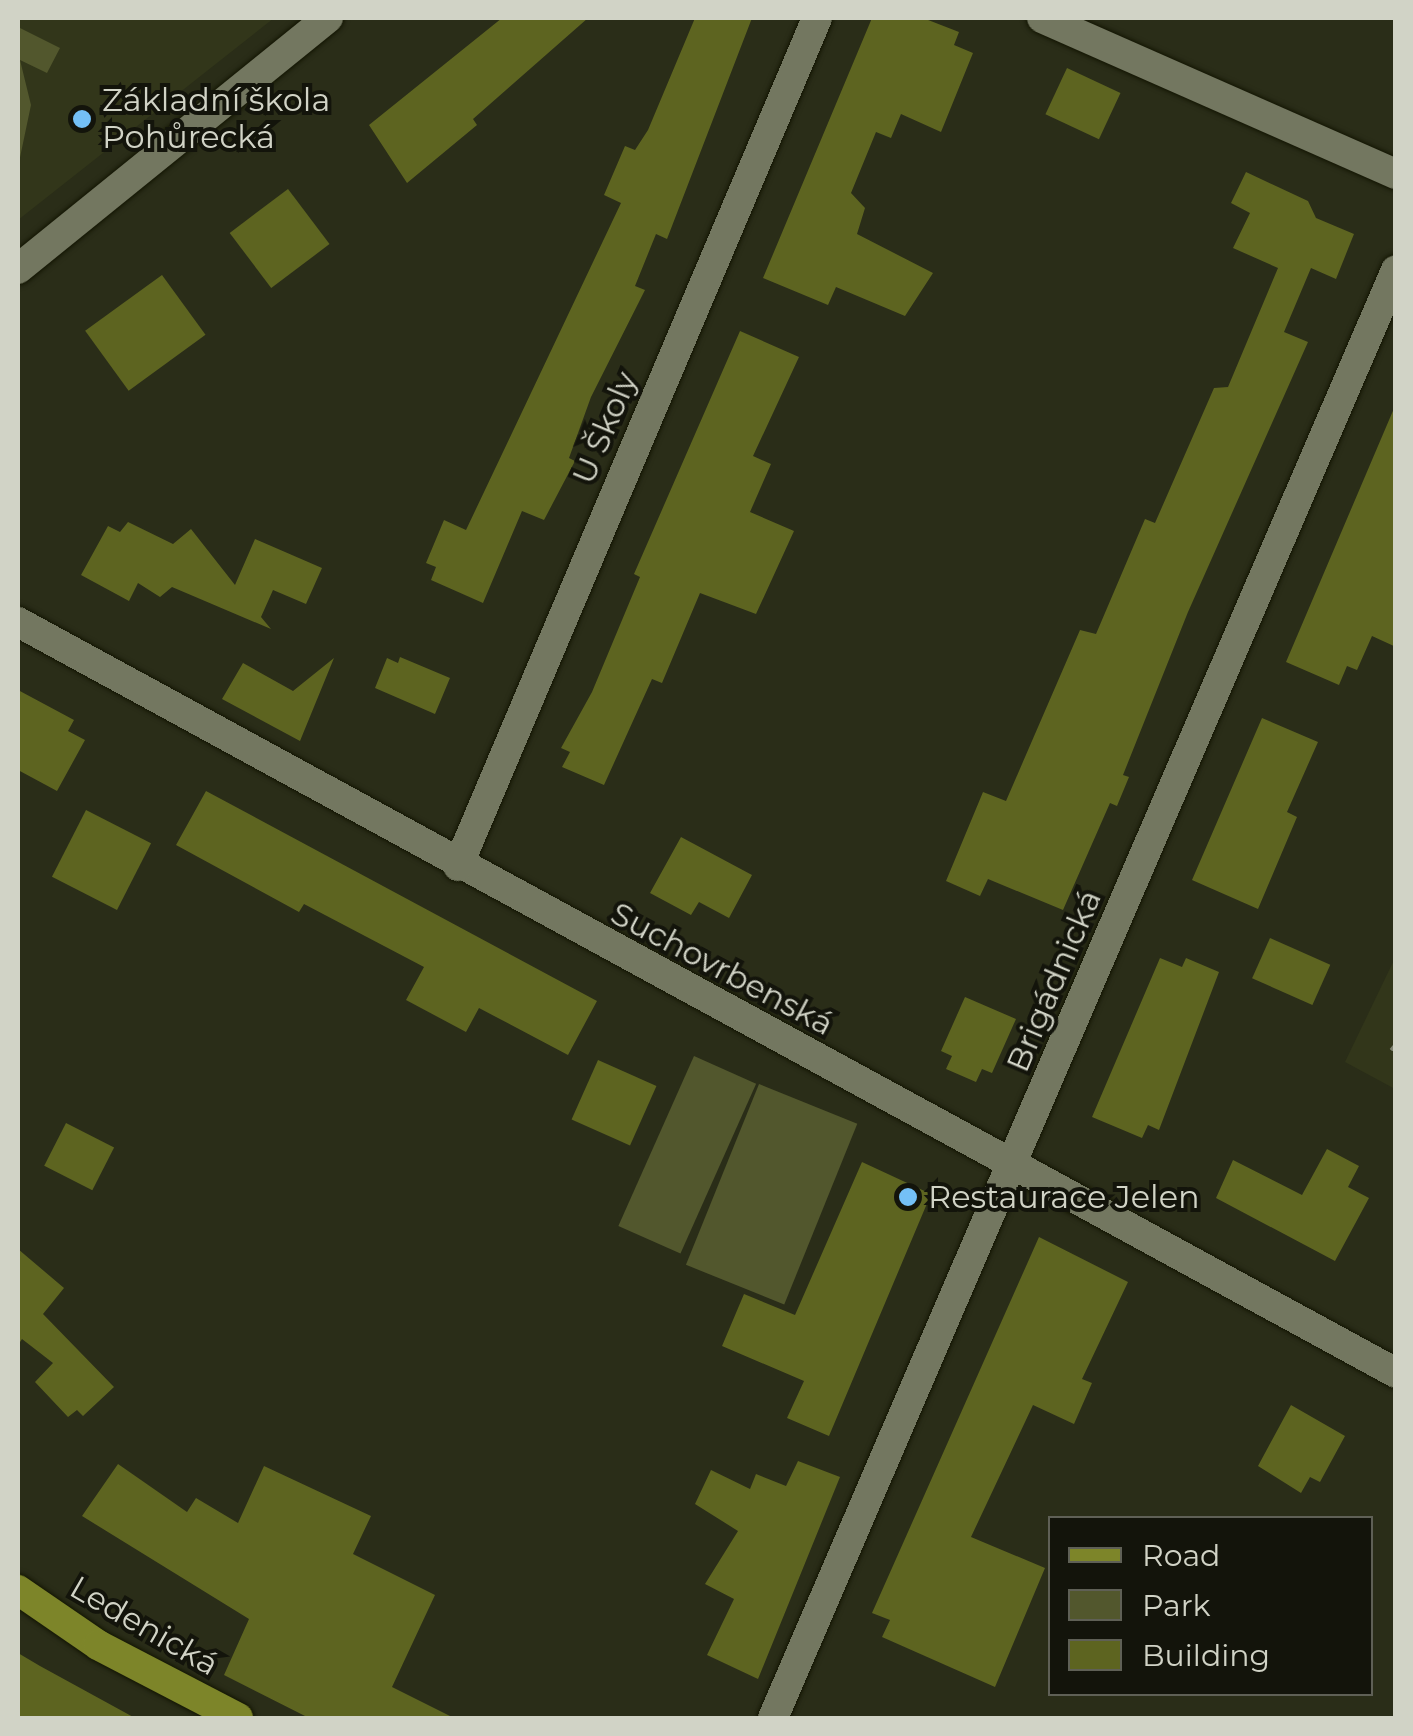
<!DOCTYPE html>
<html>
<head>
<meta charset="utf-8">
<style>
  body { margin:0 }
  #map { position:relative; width:1413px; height:1736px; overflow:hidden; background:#2a2d18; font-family:Montserrat,sans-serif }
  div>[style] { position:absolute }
  .built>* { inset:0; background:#32361a }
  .green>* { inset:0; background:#52572d; transform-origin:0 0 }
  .building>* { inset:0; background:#5d6420; transform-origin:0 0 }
  .path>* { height:6px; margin-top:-3px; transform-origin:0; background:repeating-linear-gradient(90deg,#7c7f6d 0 5px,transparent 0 13px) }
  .roads { filter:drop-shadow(0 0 2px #131503) drop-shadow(0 0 2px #131503) }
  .minor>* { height:30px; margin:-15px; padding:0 15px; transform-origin:15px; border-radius:15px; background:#737760 }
  .major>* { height:30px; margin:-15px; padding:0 15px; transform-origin:15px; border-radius:15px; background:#7d8529 }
  .dots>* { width:28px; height:28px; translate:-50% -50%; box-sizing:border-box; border:5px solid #13140b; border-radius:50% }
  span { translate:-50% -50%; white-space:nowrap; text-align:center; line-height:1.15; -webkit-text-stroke:8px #13140b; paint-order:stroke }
  .poi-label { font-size:32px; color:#d1d3c6 }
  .left { translate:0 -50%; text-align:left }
  .street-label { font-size:32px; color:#d1d3c6 }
  .frame { position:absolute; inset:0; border:20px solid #d1d3c6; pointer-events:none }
  .legend { position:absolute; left:1048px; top:1516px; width:325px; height:180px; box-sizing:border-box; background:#13140b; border:2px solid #5f6056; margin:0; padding:12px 18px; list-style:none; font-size:30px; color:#d1d3c6 }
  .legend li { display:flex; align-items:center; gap:20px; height:50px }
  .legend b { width:50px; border:2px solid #5f6056 }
</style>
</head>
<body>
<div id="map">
  <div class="built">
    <i style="clip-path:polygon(18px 18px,274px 18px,18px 220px)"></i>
    <i style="clip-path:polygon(1395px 958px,1395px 1089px,1345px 1062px)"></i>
  </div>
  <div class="green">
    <i style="clip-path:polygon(18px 27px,60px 48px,47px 73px,20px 60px,31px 105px,18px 167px)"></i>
    <i style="left:694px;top:1056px;width:68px;height:186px;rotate:24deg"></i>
    <i style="left:759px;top:1084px;width:106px;height:195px;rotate:22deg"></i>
  </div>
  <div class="building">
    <i style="clip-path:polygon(502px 18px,588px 18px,473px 119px,477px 125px,407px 183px,369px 125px)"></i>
    <i style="clip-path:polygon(695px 18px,752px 18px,667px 239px,656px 234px,635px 286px,645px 290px,591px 397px,569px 458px,575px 461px,544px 520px,522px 511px,483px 603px,431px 580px,436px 567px,426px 563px,444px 520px,466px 530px,621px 203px,604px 195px,625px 146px,635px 150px,648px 130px)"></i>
    <i style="clip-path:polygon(872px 18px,923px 18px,959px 32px,954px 45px,973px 53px,941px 132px,901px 114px,891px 138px,876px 132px,851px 193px,865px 208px,857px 234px,933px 273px,905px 316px,836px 287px,828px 305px,763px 278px)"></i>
    <i style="left:1067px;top:68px;width:59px;height:51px;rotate:25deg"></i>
    <i style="clip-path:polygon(1246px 172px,1308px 201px,1316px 218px,1354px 234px,1336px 279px,1311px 268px,1284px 332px,1308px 342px,1188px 612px,1123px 775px,1129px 777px,1117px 806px,1110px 803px,1063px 910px,988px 879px,980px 896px,946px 881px,983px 792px,1006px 801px,1080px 630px,1096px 634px,1145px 519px,1155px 523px,1214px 388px,1228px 387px,1278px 268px,1233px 248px,1250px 213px,1231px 203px)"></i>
    <i style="left:288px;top:189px;width:69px;height:73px;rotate:53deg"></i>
    <i style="left:162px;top:275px;width:74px;height:95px;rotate:54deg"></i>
    <i style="clip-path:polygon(740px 331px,799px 357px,753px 456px,771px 464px,750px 512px,794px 531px,756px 614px,700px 593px,662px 683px,652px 679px,604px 785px,562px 767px,570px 752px,561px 748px,592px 692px,640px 577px,634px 574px)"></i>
    <i style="clip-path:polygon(1395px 406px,1396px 647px,1372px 636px,1357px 670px,1347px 666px,1339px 685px,1286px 662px)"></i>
    <i style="clip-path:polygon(128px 522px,173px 544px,191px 529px,235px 585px,255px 539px,322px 568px,306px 604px,273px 590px,261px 617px,271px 629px,172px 587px,160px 597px,138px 583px,129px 601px,81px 575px,108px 526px,120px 532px)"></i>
    <i style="clip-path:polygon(400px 657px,450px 678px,435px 714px,375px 688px,387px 658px,398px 663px)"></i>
    <i style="clip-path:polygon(334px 658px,300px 741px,222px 699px,243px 663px,293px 691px)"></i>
    <i style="clip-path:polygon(18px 690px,74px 720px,68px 731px,85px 740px,57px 791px,18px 770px)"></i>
    <i style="clip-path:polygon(1262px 718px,1318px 742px,1287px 812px,1297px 817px,1258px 909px,1192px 880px)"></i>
    <i style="clip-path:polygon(206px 791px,597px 1001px,568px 1055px,479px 1008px,466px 1032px,406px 1000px,424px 967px,304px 904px,299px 912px,176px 845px)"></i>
    <i style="left:86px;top:810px;width:73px;height:75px;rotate:27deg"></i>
    <i style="clip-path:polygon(681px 837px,752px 875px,729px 918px,699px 902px,691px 915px,650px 893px)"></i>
    <i style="left:1270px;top:938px;width:66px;height:44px;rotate:24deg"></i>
    <i style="clip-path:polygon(1160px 958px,1182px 967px,1186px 958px,1219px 972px,1159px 1130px,1148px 1125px,1142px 1138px,1092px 1117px)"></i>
    <i style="clip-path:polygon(965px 997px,1016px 1019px,992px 1073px,982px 1069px,976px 1082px,946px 1069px,952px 1056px,941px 1051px)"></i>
    <i style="left:598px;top:1060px;width:64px;height:65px;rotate:24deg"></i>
    <i style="left:66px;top:1123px;width:54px;height:48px;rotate:27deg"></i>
    <i style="clip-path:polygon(1327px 1149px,1359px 1166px,1348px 1187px,1369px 1198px,1335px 1261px,1216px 1198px,1233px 1160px,1302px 1195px)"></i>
    <i style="clip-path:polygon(862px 1162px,931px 1194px,829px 1436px,787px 1418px,804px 1381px,722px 1346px,744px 1294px,795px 1315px)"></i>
    <i style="clip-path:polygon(1039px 1237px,1128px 1282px,1082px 1379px,1092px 1383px,1074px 1424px,1033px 1405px,971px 1537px,1045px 1568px,995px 1687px,882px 1637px,890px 1620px,872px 1613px)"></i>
    <i style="clip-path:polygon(18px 1249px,64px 1288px,43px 1314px,114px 1387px,83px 1416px,77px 1410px,68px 1417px,35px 1382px,53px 1363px,22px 1339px,18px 1345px)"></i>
    <i style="clip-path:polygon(1291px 1405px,1345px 1436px,1320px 1482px,1310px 1477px,1301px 1493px,1258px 1466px)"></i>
    <i style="clip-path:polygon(798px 1461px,840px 1477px,758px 1679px,707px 1655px,734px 1599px,705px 1584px,738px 1531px,695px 1504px,711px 1470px,750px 1489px,756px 1474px,786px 1486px)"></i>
    <i style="clip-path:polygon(118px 1464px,187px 1512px,196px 1498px,238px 1523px,264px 1466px,371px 1516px,353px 1554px,435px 1595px,392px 1687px,454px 1718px,309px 1718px,224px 1675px,249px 1619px,82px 1516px)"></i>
    <i style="clip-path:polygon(18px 1653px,40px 1666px,135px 1718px,18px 1718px)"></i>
  </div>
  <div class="path">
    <i style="left:1392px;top:1051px;width:6px;rotate:-51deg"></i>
  </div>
  <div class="roads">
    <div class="minor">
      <i style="left:1042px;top:18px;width:387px;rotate:23.8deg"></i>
      <i style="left:18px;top:269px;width:399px;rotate:-39deg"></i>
      <i style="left:18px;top:622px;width:1569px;rotate:28.59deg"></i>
      <i style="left:458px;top:866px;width:921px;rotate:-67.05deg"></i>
      <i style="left:773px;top:1718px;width:1576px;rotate:-66.72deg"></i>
    </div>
    <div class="major">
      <i style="left:18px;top:1590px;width:97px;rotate:34.5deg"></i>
      <i style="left:98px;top:1645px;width:158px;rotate:27.5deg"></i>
    </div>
  </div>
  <div class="dots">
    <i style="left:82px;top:119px;background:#74c0f6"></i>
    <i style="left:908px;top:1197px;background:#74c0f6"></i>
  </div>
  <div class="poi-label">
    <span class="left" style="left:102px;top:119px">Základní škola<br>Pohůrecká</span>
    <span class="left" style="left:928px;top:1197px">Restaurace Jelen</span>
  </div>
  <div class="street-label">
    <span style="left:605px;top:428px;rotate:-67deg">U Školy</span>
    <span style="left:722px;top:969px;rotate:28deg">Suchovrbenská</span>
    <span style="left:1054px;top:981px;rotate:-67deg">Brigádnická</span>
    <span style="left:144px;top:1626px;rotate:30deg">Ledenická</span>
  </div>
  <div class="frame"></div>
  <ul class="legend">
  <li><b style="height:12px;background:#7d8529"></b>Road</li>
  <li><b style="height:28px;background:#52572d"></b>Park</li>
  <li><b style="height:28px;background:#5d6420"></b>Building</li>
  </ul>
</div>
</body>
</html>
